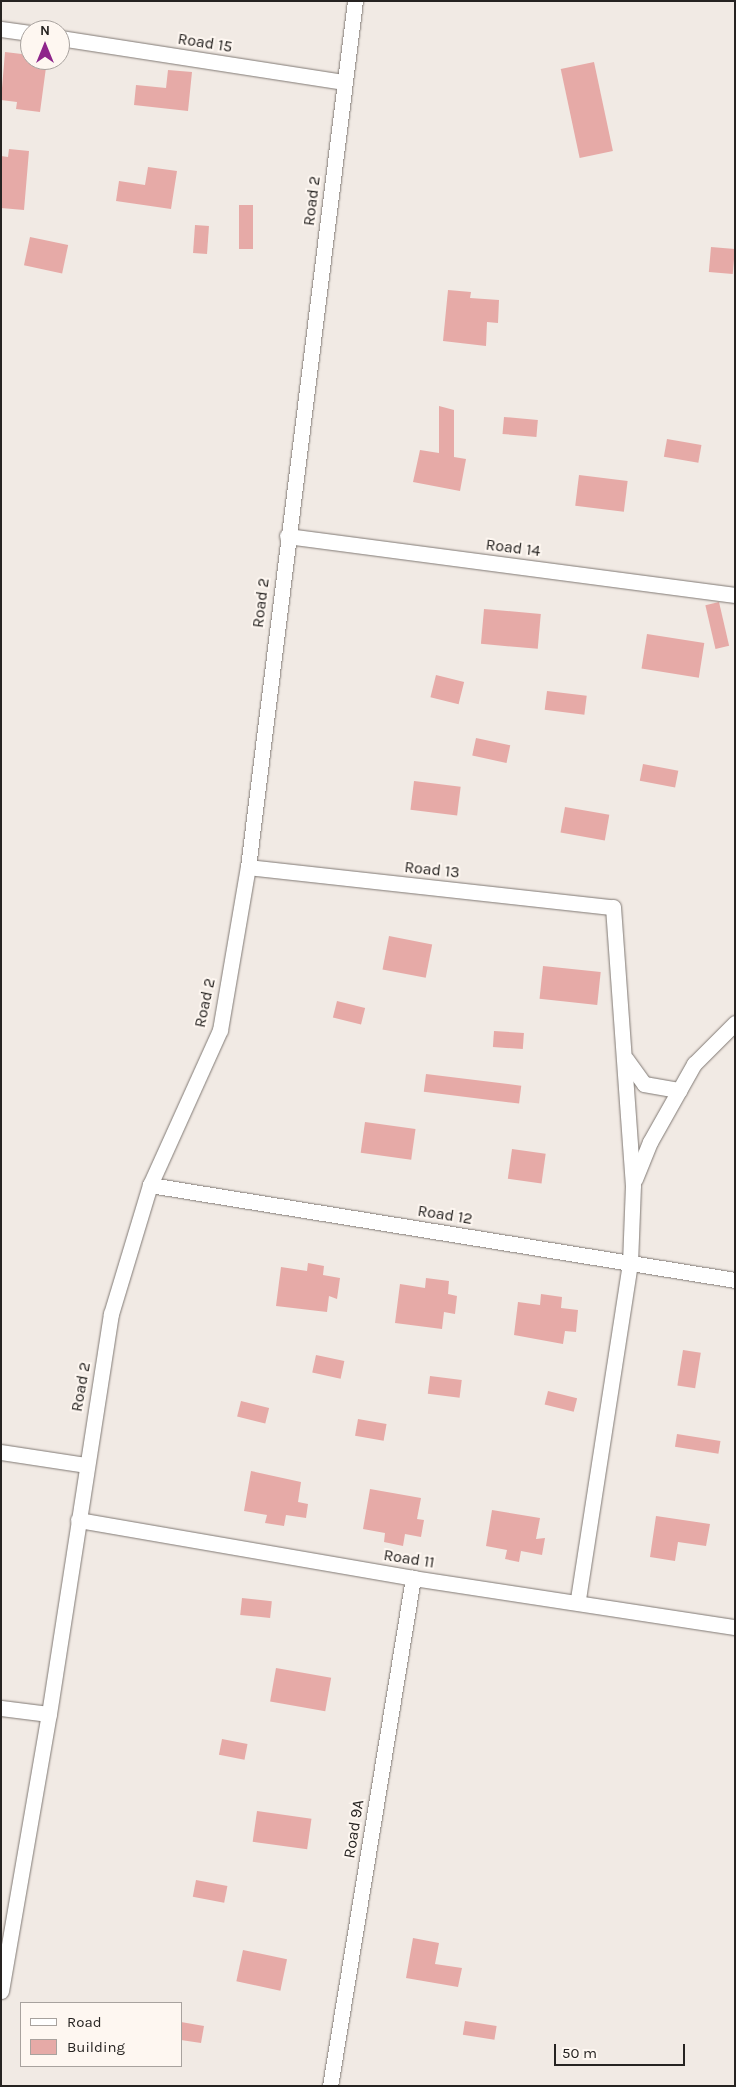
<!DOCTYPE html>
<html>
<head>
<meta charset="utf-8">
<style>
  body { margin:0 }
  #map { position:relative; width:736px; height:2087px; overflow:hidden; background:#f1eae4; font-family:Karla,sans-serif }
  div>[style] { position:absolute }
  .building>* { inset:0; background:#e6aaa7; transform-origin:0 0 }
  .roads { filter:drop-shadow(0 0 1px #807974) drop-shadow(0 0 1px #807974) }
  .street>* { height:15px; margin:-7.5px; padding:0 7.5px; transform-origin:7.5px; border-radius:7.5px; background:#fff }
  span { translate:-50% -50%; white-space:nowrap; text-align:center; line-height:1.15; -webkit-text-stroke:4px #fef7f1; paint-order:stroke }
  .street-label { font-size:16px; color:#262321 }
  .frame { position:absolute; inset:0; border:2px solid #262321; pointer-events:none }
  .legend { position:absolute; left:20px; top:2002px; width:162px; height:65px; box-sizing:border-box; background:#fef7f1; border:1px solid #a8a29e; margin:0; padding:6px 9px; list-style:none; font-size:15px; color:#262321 }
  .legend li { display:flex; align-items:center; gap:10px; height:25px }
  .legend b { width:25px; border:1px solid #a8a29e }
  .north { position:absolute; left:20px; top:20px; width:50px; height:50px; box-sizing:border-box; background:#fef7f1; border:1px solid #a8a29e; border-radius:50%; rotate:0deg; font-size:14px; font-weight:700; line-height:20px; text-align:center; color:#262321 }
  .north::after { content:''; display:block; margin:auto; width:18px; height:22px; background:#8e258b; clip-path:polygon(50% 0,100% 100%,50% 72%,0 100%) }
  .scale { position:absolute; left:554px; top:2044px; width:131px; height:22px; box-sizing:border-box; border:2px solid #262321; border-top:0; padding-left:6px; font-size:15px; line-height:18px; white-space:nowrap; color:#262321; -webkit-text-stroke:4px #fef7f1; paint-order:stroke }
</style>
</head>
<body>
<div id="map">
  <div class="building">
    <i style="clip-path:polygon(5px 52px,30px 55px,30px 60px,47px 60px,40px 112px,16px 109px,17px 102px,1px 100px)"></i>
    <i style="left:594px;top:62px;width:91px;height:34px;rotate:78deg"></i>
    <i style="clip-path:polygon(168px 70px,192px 72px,188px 111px,134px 105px,136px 85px,166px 88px)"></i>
    <i style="clip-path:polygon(9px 149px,29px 151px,24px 210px,1px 208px,1px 156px,8px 157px)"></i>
    <i style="clip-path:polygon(148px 167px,177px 171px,171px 209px,116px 201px,119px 181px,145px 185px)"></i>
    <i style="left:239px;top:205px;width:14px;height:44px"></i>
    <i style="left:195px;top:225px;width:14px;height:28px;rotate:4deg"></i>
    <i style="left:30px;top:237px;width:39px;height:29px;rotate:12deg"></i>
    <i style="left:711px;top:247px;width:24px;height:25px;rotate:5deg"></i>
    <i style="clip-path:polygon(448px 290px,471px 292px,470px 298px,499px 300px,498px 323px,487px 322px,486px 346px,443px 341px)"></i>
    <i style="clip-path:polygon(439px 406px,454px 410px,454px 457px,466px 459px,460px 491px,413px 482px,420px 450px,439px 453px)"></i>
    <i style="left:504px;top:417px;width:34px;height:17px;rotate:5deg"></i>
    <i style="left:667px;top:439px;width:35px;height:18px;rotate:10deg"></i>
    <i style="left:579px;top:475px;width:49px;height:31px;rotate:7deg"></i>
    <i style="left:719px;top:602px;width:45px;height:14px;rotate:77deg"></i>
    <i style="left:484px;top:609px;width:57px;height:35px;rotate:5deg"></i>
    <i style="left:647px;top:634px;width:58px;height:35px;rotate:9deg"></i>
    <i style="left:436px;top:675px;width:29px;height:23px;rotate:14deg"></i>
    <i style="left:547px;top:691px;width:40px;height:19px;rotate:7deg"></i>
    <i style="left:476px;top:738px;width:35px;height:18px;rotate:12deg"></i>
    <i style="left:643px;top:764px;width:36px;height:17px;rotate:11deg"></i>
    <i style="left:414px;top:781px;width:47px;height:29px;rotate:7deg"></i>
    <i style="left:565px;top:807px;width:45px;height:26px;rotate:10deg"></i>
    <i style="left:389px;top:936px;width:44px;height:34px;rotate:11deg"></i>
    <i style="left:543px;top:966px;width:58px;height:33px;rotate:6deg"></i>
    <i style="left:337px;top:1001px;width:29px;height:17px;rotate:14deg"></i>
    <i style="left:494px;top:1031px;width:30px;height:16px;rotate:4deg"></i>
    <i style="left:426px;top:1074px;width:96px;height:18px;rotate:7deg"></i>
    <i style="left:365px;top:1122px;width:51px;height:31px;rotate:8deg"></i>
    <i style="left:512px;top:1149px;width:34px;height:30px;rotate:8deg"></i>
    <i style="clip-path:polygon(308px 1263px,324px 1266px,323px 1275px,340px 1278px,337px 1299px,329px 1296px,327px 1312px,276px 1306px,281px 1267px,307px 1271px)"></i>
    <i style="clip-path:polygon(426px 1278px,449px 1281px,448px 1294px,457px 1296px,455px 1314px,444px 1312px,442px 1329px,395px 1323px,400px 1284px,425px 1288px)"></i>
    <i style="clip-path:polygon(541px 1294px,562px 1297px,561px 1308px,578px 1310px,576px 1332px,565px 1331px,563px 1344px,514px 1335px,518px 1302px,540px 1305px)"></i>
    <i style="left:683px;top:1350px;width:18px;height:36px;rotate:9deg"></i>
    <i style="left:316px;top:1355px;width:29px;height:18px;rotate:12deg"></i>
    <i style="left:430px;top:1376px;width:32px;height:18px;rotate:7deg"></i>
    <i style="left:548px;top:1391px;width:30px;height:14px;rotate:14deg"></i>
    <i style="left:241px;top:1401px;width:29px;height:16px;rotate:14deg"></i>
    <i style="left:358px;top:1419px;width:29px;height:17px;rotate:10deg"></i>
    <i style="left:677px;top:1434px;width:44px;height:13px;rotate:9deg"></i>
    <i style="clip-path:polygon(251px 1471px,301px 1482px,298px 1502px,308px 1504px,306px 1518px,286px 1515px,284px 1526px,265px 1523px,267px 1515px,244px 1511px)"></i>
    <i style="clip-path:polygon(370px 1489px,421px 1498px,417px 1519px,424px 1520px,421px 1537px,405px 1534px,403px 1546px,384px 1542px,385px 1533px,363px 1529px)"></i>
    <i style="clip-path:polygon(492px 1510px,540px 1518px,536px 1539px,545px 1538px,542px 1555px,521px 1551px,519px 1562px,505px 1559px,507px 1550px,486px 1546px)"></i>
    <i style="clip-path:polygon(656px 1516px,710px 1524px,706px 1546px,678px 1542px,675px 1561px,650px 1557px)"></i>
    <i style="left:242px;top:1598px;width:30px;height:17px;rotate:6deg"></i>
    <i style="left:276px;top:1668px;width:56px;height:34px;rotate:10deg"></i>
    <i style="left:222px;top:1739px;width:26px;height:16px;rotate:11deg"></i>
    <i style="left:257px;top:1811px;width:55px;height:31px;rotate:8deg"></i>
    <i style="left:196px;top:1880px;width:32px;height:17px;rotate:11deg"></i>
    <i style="clip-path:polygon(413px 1938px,439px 1943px,435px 1964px,462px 1968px,458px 1987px,406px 1978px)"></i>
    <i style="left:243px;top:1950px;width:45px;height:32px;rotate:12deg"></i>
    <i style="left:465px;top:2021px;width:32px;height:14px;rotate:9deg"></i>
    <i style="clip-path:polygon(181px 2022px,204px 2026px,201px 2043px,181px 2040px)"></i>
  </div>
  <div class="roads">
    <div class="street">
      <i style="left:1px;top:29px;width:29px;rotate:8deg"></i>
      <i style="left:60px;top:38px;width:288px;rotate:8.8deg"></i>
      <i style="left:287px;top:536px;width:452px;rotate:7.5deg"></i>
      <i style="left:248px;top:867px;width:367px;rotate:6.3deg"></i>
      <i style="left:613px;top:907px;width:279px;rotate:85.9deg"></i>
      <i style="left:633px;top:1185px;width:78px;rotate:92.2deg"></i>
      <i style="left:630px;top:1263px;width:341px;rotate:98.8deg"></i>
      <i style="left:626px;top:1059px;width:31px;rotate:54deg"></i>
      <i style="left:644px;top:1084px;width:36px;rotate:10deg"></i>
      <i style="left:635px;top:1179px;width:40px;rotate:-68deg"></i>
      <i style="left:650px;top:1142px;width:90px;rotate:-60.6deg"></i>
      <i style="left:694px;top:1064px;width:58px;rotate:-45deg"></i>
      <i style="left:150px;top:1185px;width:593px;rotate:9.22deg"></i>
      <i style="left:1px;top:1452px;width:86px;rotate:8.7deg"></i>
      <i style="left:78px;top:1520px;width:340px;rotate:9.8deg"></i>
      <i style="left:413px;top:1578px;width:326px;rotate:8.7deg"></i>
      <i style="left:1px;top:1708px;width:48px;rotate:7.1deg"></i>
      <i style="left:1px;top:1991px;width:281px;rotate:-80.2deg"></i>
      <i style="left:49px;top:1714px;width:405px;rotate:-81.2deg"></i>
      <i style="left:111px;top:1314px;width:135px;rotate:-73.2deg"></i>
      <i style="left:150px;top:1185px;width:170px;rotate:-65.7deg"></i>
      <i style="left:220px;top:1030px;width:165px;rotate:-80.3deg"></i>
      <i style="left:248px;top:867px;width:873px;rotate:-82.96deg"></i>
      <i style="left:330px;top:2086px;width:515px;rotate:-80.72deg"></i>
    </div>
  </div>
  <div class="street-label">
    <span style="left:205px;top:43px;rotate:9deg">Road 15</span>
    <span style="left:312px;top:201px;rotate:-83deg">Road 2</span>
    <span style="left:513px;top:548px;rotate:7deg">Road 14</span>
    <span style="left:261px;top:603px;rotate:-83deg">Road 2</span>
    <span style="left:432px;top:870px;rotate:6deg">Road 13</span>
    <span style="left:205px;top:1003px;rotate:-78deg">Road 2</span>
    <span style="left:445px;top:1215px;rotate:9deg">Road 12</span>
    <span style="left:81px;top:1387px;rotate:-80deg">Road 2</span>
    <span style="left:409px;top:1559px;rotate:9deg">Road 11</span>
    <span style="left:354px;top:1829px;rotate:-81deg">Road 9A</span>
  </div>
  <div class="frame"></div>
  <ul class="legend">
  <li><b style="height:6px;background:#fff"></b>Road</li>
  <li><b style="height:14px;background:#e6aaa7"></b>Building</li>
  </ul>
  <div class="north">N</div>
  <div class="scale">50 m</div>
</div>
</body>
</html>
